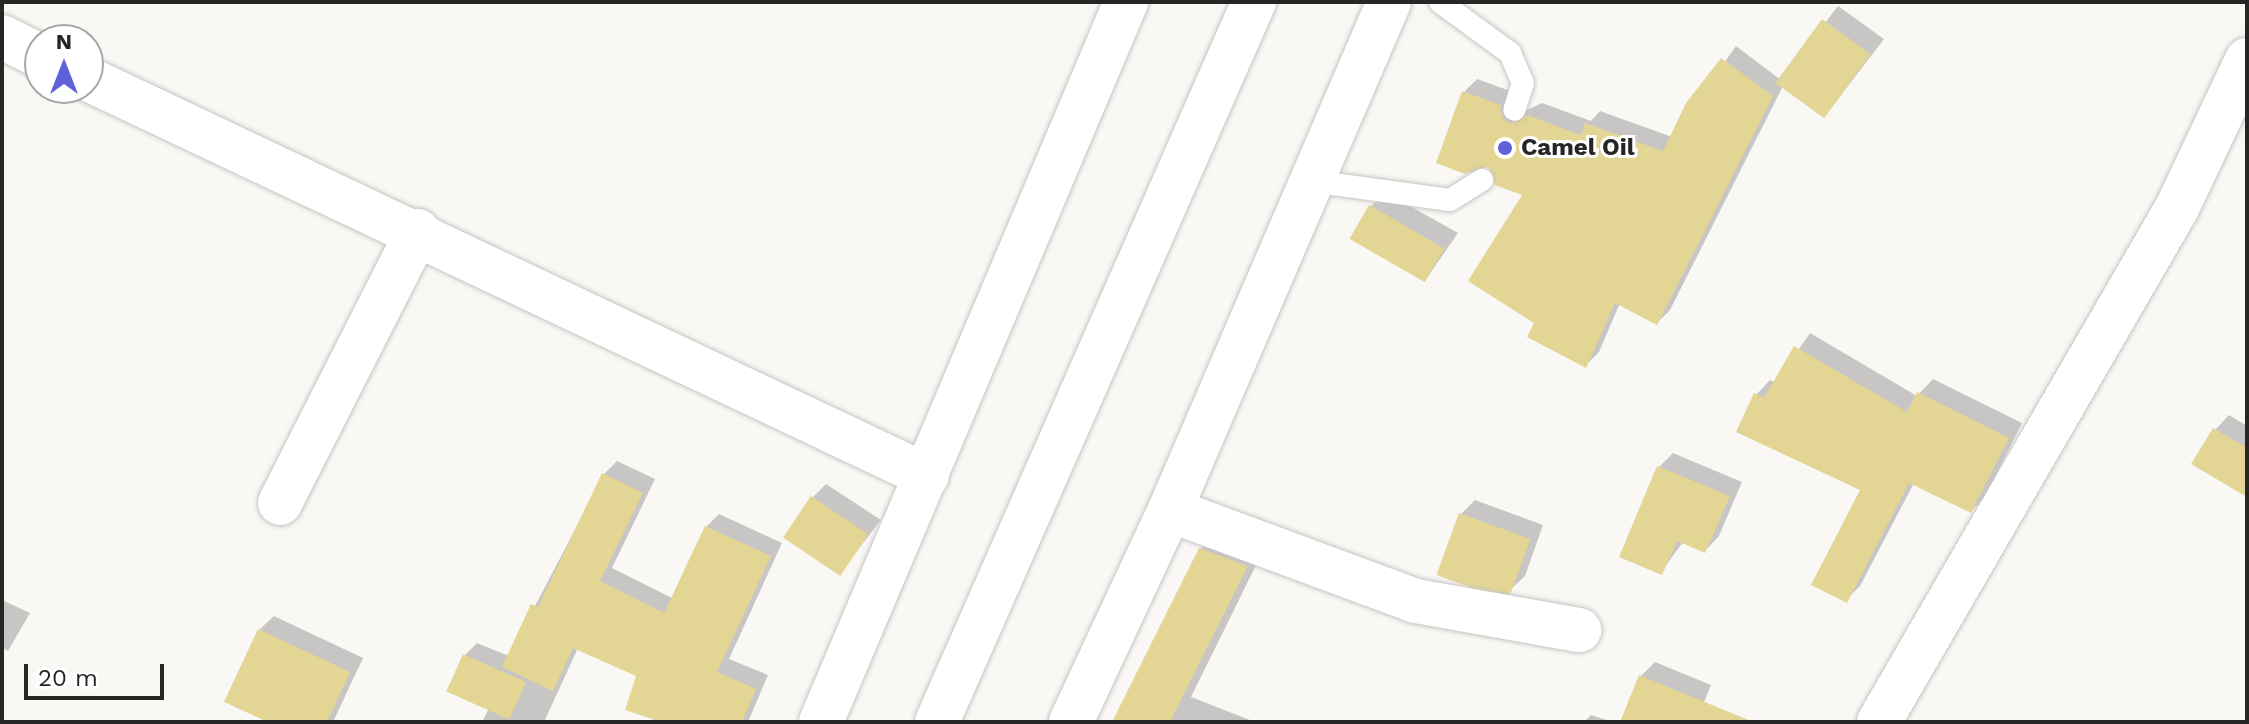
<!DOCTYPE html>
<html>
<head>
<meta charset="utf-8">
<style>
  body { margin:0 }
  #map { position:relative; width:2249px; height:724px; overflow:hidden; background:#f9f8f5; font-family:"Work Sans",sans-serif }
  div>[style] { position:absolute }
  .shadow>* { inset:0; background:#0003 }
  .building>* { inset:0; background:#e3d593; transform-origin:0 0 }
  .roads { filter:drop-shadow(0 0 2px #c6c5c2) drop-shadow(0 0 2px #c6c5c2) }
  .service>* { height:22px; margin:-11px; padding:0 11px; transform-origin:11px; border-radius:11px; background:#fff }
  .minor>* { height:44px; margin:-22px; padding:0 22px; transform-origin:22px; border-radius:22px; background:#fff }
  .trunk>* { height:44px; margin:-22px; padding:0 22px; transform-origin:22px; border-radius:22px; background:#fff }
  .dots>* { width:22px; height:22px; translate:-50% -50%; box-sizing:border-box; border:4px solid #fff; border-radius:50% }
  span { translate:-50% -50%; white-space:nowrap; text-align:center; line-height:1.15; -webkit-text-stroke:6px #fff; paint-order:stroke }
  .poi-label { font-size:24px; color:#262625; font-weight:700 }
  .left { translate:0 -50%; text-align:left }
  .frame { position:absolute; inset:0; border:4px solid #262625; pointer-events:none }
  .north { position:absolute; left:24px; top:24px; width:80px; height:80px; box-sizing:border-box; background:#fff; border:2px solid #a8a8a8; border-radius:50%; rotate:0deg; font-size:22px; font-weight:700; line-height:32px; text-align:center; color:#262625 }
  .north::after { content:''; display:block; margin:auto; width:28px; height:36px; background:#5e61d9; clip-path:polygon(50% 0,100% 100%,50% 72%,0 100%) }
  .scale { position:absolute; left:24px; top:664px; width:140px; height:36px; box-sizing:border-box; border:4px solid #262625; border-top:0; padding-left:10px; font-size:24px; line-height:28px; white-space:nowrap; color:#262625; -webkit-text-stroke:6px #fff; paint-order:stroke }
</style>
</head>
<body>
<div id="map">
  <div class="shadow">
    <i style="clip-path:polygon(1838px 6px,1884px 39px,1825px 116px,1783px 86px,1670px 310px,1657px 323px,1620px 303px,1599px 352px,1586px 365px,1537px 322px,1525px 194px,1464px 92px,1477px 79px,1513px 92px,1525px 111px,1542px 103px,1591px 121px,1600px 111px,1672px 137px,1736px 46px,1781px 80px)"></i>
    <i style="clip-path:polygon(1385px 192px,1458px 233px,1426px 279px,1371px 206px)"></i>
    <i style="clip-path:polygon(1810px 333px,1917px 396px,1933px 379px,2022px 423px,1985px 497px,1971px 511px,1914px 483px,1860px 586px,1846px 600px,1863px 489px,1756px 395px,1770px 380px,1775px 383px)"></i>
    <i style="clip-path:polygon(2229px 415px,2247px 426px,2247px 489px,2215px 430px)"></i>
    <i style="clip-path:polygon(1673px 453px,1742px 482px,1719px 536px,1705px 551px,1683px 542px,1661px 572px,1659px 467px)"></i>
    <i style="clip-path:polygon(617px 461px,655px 479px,612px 568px,672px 598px,706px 527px,719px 514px,782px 543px,729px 659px,768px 675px,748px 722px,654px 722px,638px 675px,578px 648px,544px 722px,482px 722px,489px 708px,464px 656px,477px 643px,509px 656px,604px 474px)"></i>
    <i style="clip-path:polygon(826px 484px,881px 520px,839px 574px,812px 498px)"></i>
    <i style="clip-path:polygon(1475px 500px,1543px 525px,1525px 576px,1510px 590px,1460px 515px)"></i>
    <i style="clip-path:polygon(1219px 530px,1265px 547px,1191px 697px,1255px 722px,1115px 722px,1201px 549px)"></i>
    <i style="clip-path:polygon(2px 600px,30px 613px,8px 651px,2px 648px)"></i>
    <i style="clip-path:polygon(274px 616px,363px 658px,333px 722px,273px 722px,259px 630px)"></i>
    <i style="clip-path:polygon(1655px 662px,1711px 685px,1696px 722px,1622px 722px,1641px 676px)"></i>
    <i style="clip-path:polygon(1591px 715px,1613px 722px,1584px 722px)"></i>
  </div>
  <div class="building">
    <i style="left:1822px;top:19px;width:60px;height:79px;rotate:36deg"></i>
    <i style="clip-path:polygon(1721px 58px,1773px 96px,1657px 325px,1615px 303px,1586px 368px,1527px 337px,1534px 323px,1468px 281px,1522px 195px,1495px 185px,1488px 167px,1465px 174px,1436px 163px,1462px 91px,1501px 105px,1503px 119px,1510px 123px,1527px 115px,1581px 135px,1585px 123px,1663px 151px,1686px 103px)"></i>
    <i style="left:1369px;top:205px;width:87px;height:39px;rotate:30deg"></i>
    <i style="clip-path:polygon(1794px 346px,1907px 412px,1917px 392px,2009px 438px,1971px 513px,1909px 483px,1847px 603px,1811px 585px,1860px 490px,1736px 432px,1754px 393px,1764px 398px)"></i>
    <i style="clip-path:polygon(2213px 428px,2247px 448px,2247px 497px,2191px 464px)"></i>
    <i style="clip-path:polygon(1657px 466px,1730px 496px,1705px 553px,1677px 541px,1662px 575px,1619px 557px)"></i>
    <i style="clip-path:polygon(602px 473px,643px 493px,600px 581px,664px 613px,705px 526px,771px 556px,717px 672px,756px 689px,742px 722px,661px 722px,625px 710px,636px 676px,573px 648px,553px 691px,502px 667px,531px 604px,538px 607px)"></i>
    <i style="left:811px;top:496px;width:69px;height:50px;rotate:34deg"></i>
    <i style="left:1459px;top:513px;width:76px;height:66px;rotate:20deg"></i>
    <i style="clip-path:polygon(1199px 548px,1248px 566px,1170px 722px,1112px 722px)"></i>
    <i style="clip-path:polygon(258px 629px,350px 672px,327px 722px,268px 722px,224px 702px)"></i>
    <i style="left:463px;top:654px;width:69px;height:41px;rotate:24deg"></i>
    <i style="clip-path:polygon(1639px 675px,1751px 721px,1751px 722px,1620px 722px)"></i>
  </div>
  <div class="roads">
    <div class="service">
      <i style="left:1440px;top:2px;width:87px;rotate:36.1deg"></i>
      <i style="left:1510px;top:53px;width:33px;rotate:67deg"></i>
      <i style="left:1523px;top:83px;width:28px;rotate:108deg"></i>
      <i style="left:1311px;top:181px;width:140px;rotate:7.8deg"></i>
      <i style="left:1450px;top:200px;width:38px;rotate:-32deg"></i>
    </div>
    <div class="minor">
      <i style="left:2px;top:37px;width:42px;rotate:26.6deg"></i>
      <i style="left:88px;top:79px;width:928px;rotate:25.32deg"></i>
      <i style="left:280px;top:503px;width:305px;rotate:-63.1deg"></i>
      <i style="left:1170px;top:510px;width:262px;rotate:20.3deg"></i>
      <i style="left:1416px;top:601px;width:166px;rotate:10.1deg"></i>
      <i style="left:821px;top:722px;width:782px;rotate:-67.04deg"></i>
      <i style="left:1071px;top:722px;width:234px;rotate:-65deg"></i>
      <i style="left:1170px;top:510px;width:553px;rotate:-66.68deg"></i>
      <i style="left:1879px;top:722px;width:594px;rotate:-59.9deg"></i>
      <i style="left:2177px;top:208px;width:164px;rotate:-64.7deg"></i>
    </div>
    <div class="trunk">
      <i style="left:937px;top:722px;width:787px;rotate:-66.24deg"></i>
    </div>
  </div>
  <div class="dots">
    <i style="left:1505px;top:148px;background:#5e61d9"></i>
  </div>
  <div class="poi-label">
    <span class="left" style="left:1521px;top:148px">Camel Oil</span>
  </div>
  <div class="frame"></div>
  <div class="north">N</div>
  <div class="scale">20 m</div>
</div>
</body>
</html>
